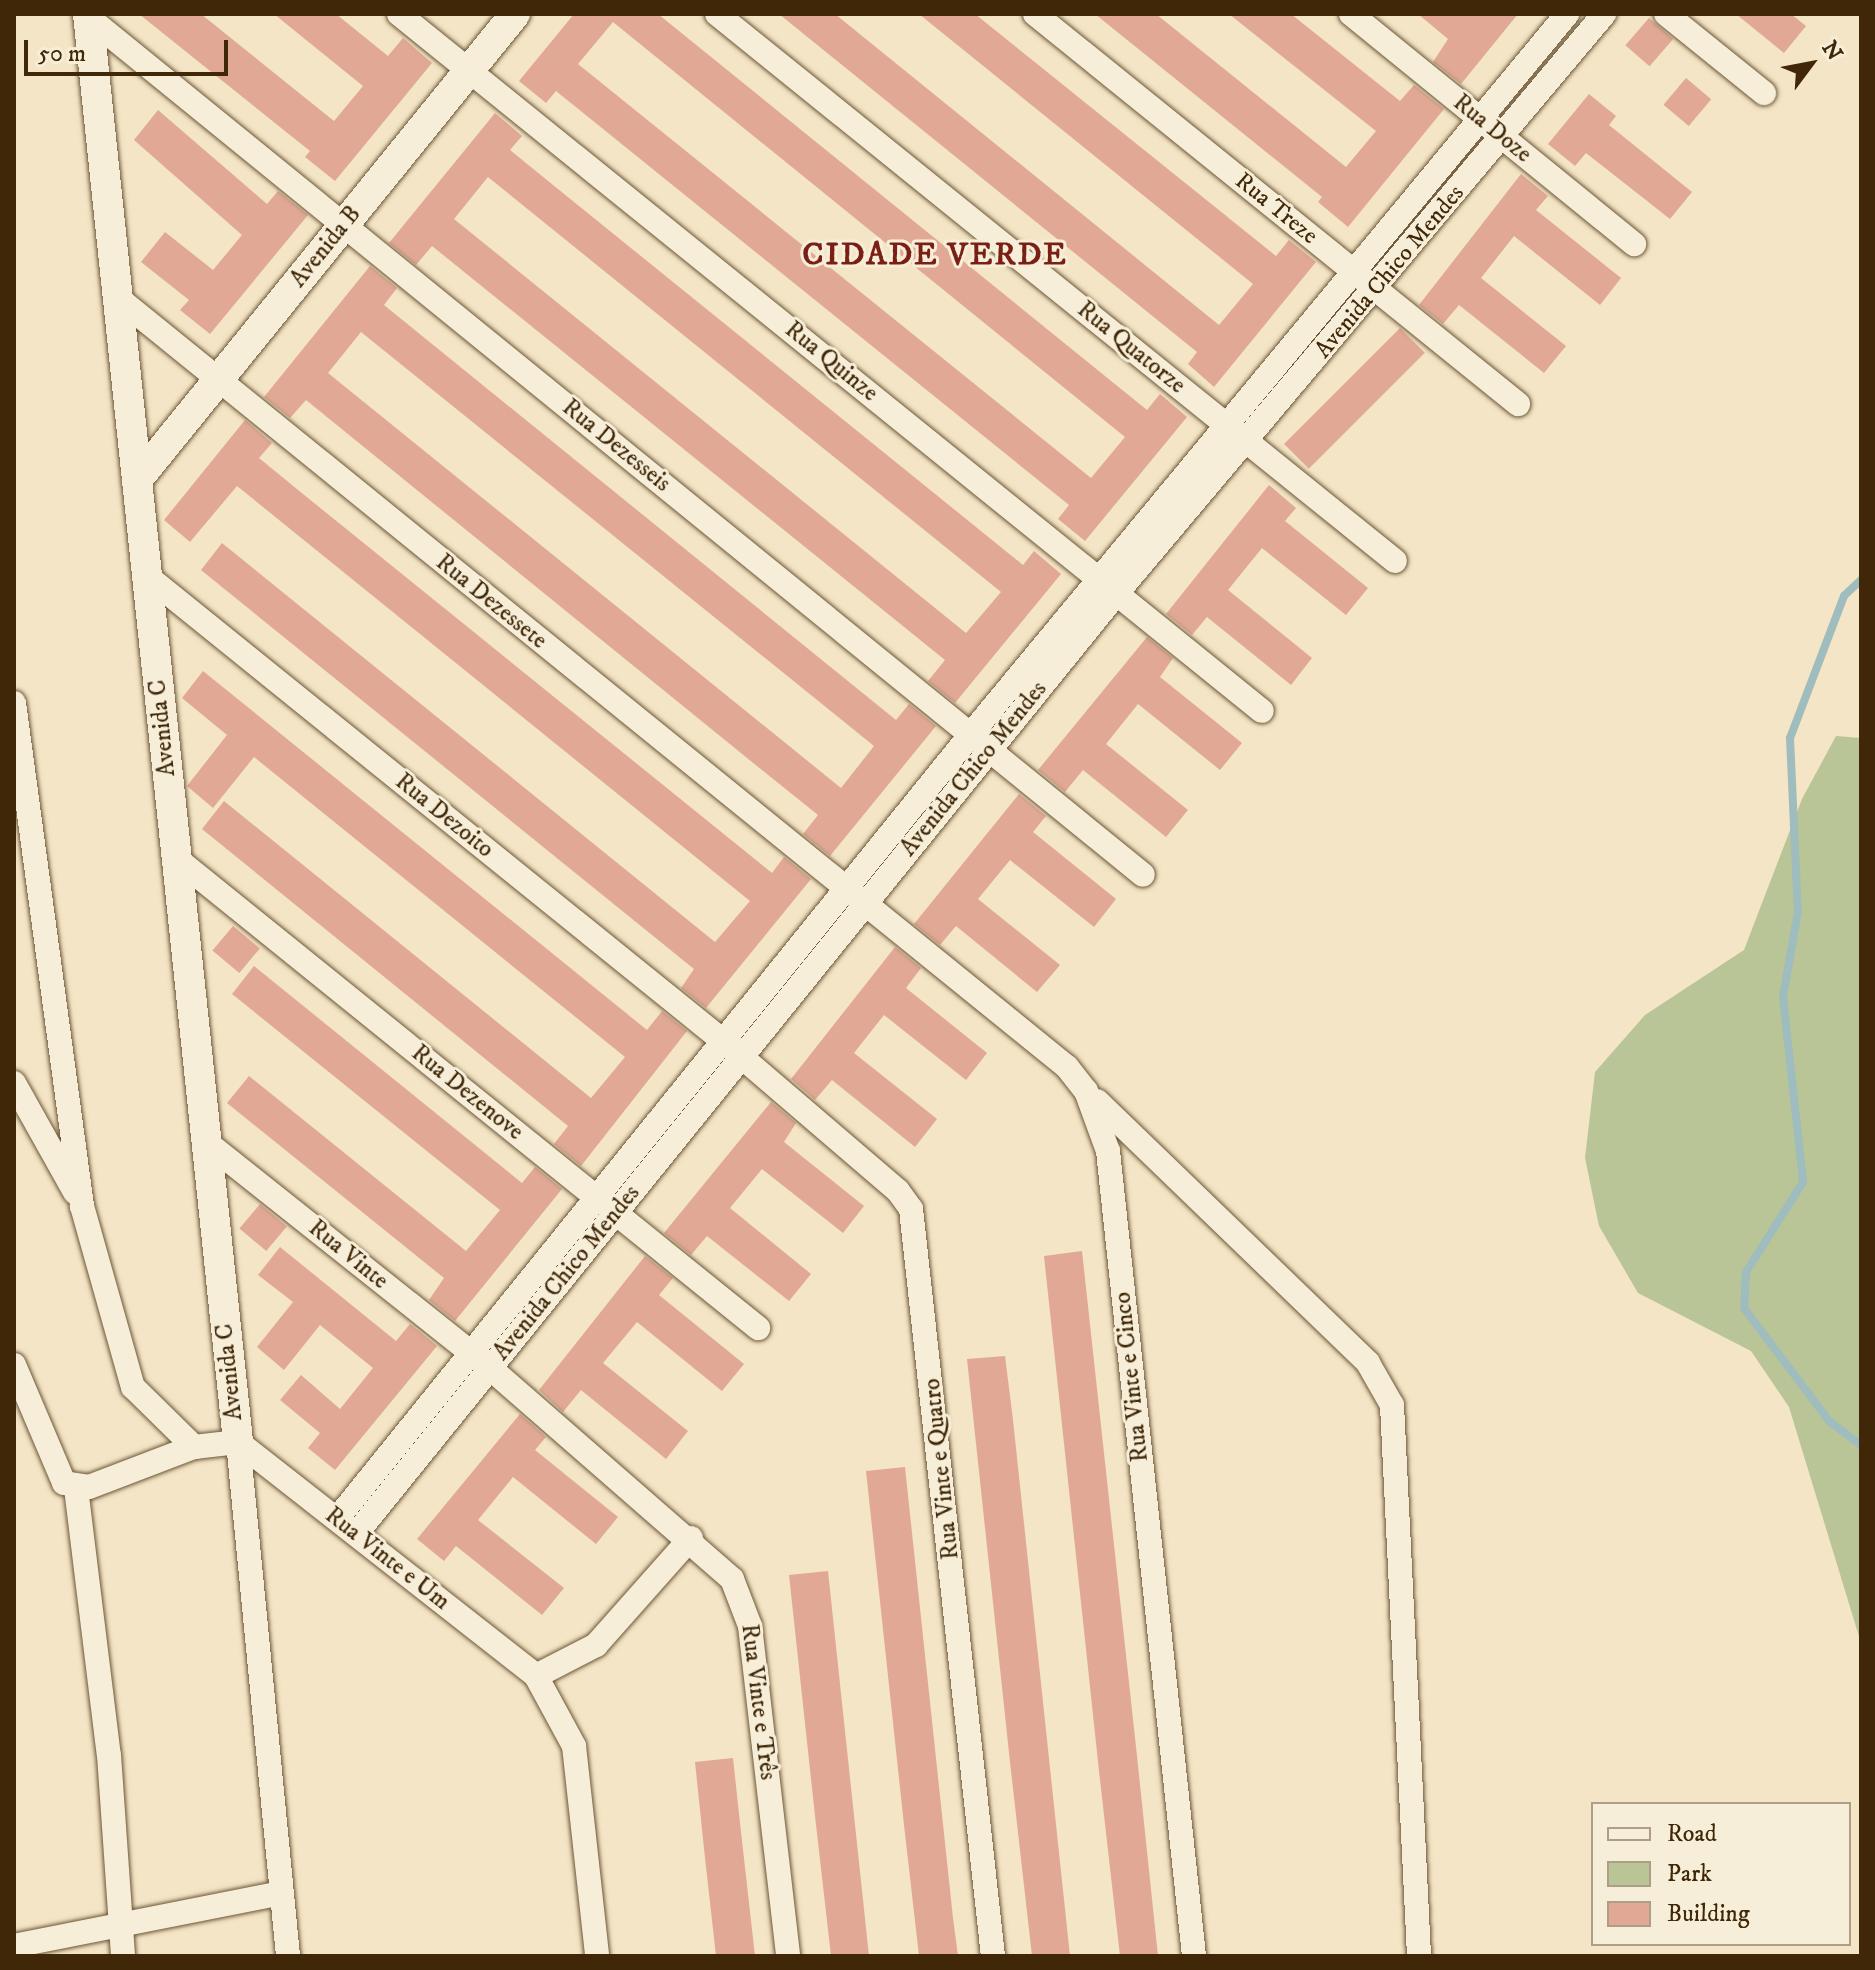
<!DOCTYPE html>
<html>
<head>
<meta charset="utf-8">
<style>
  body { margin:0 }
  #map { position:relative; width:1875px; height:1970px; overflow:hidden; background:#f3e5c5; font-family:"IM FELL DW Pica",serif }
  div>[style] { position:absolute }
  .green>* { inset:0; background:#b9c596 }
  .stream>* { height:8px; margin:-4px; padding:0 4px; transform-origin:4px; border-radius:4px; background:#9fbdbe }
  .building>* { inset:0; background:#e1a995; transform-origin:0 0 }
  .roads { filter:drop-shadow(0 0 2px #6c5637) drop-shadow(0 0 2px #6c5637) }
  .minor>* { height:24px; margin:-12px; padding:0 12px; transform-origin:12px; border-radius:12px; background:#f7eed9 }
  .tertiary>* { height:30px; margin:-15px; padding:0 15px; transform-origin:15px; border-radius:15px; background:#f7eed9 }
  span { translate:-50% -50%; white-space:nowrap; text-align:center; line-height:1.15; -webkit-text-stroke:6px #f7eed9; paint-order:stroke }
  .street-label { font-size:24px; color:#3f2708 }
  .district-label { font-size:32px; color:#7a1f14; font-weight:700; letter-spacing:2px }
  .frame { position:absolute; inset:0; border:16px solid #3f2708; pointer-events:none }
  .legend { position:absolute; left:1591px; top:1802px; width:260px; height:144px; box-sizing:border-box; background:#f7eed9; border:2px solid #ad9e85; margin:0; padding:10px 14px; list-style:none; font-size:24px; color:#3f2708 }
  .legend li { display:flex; align-items:center; gap:16px; height:40px }
  .legend b { width:40px; border:2px solid #ad9e85 }
  .north { position:absolute; left:1771px; top:24px; width:80px; height:80px; -webkit-text-stroke:6px #f7eed9; paint-order:stroke; rotate:58deg; font-size:22px; font-weight:700; line-height:32px; text-align:center; color:#3f2708 }
  .north::after { content:''; display:block; margin:auto; width:28px; height:36px; background:#3f2708; clip-path:polygon(50% 0,100% 100%,50% 72%,0 100%) }
  .scale { position:absolute; left:24px; top:40px; width:204px; height:36px; box-sizing:border-box; border:4px solid #3f2708; border-top:0; padding-left:10px; font-size:24px; line-height:28px; white-space:nowrap; color:#3f2708; -webkit-text-stroke:6px #f7eed9; paint-order:stroke }
</style>
</head>
<body>
<div id="map">
  <div class="green">
    <i style="clip-path:polygon(1836px 736px,1861px 738px,1861px 1643px,1789px 1407px,1751px 1351px,1638px 1293px,1599px 1226px,1585px 1158px,1595px 1072px,1645px 1015px,1744px 950px,1802px 799px)"></i>
  </div>
  <div class="stream">
    <i style="left:1861px;top:580px;width:23px;rotate:137deg"></i>
    <i style="left:1844px;top:596px;width:152px;rotate:110.8deg"></i>
    <i style="left:1790px;top:738px;width:173px;rotate:87.4deg"></i>
    <i style="left:1798px;top:911px;width:87px;rotate:99.9deg"></i>
    <i style="left:1783px;top:997px;width:186px;rotate:83.8deg"></i>
    <i style="left:1803px;top:1182px;width:107px;rotate:122.3deg"></i>
    <i style="left:1746px;top:1272px;width:36px;rotate:93deg"></i>
    <i style="left:1744px;top:1308px;width:141px;rotate:53deg"></i>
    <i style="left:1829px;top:1421px;width:40px;rotate:37deg"></i>
  </div>
  <div class="building">
    <i style="clip-path:polygon(139px 14px,201px 14px,334px 121px,363px 86px,274px 14px,336px 14px,388px 56px,403px 38px,432px 63px,335px 181px,305px 157px,310px 151px)"></i>
    <i style="clip-path:polygon(evenodd,574px 14px,658px 14px,1147px 410px,1160px 394px,1187px 417px,1085px 541px,1058px 519px,1069px 505px,556px 91px,546px 103px,519px 81px,574px 14px,613px 22px,1125px 437px,1091px 478px,578px 64px,613px 22px)"></i>
    <i style="clip-path:polygon(779px 14px,835px 14px,1219px 325px,1253px 284px,919px 14px,975px 14px,1276px 256px,1289px 240px,1316px 262px,1214px 387px,1188px 364px,1197px 352px)"></i>
    <i style="clip-path:polygon(1095px 14px,1156px 14px,1346px 167px,1376px 131px,1229px 14px,1291px 14px,1400px 101px,1414px 85px,1444px 109px,1348px 227px,1318px 202px,1322px 197px)"></i>
    <i style="clip-path:polygon(1418px 14px,1518px 14px,1461px 84px,1433px 62px,1448px 39px)"></i>
    <i style="clip-path:polygon(1736px 14px,1791px 14px,1806px 26px,1784px 53px)"></i>
    <i style="left:1649px;top:18px;width:32px;height:36px;rotate:41deg"></i>
    <i style="left:1686px;top:78px;width:33px;height:35px;rotate:40deg"></i>
    <i style="clip-path:polygon(1589px 94px,1616px 116px,1609px 125px,1692px 192px,1670px 219px,1586px 153px,1575px 166px,1548px 144px)"></i>
    <i style="clip-path:polygon(158px 110px,267px 204px,278px 191px,308px 215px,210px 334px,180px 310px,189px 300px,141px 262px,165px 232px,213px 270px,242px 235px,134px 140px)"></i>
    <i style="clip-path:polygon(evenodd,495px 113px,522px 136px,510px 150px,553px 185px,1023px 565px,1034px 551px,1061px 574px,955px 703px,928px 681px,945px 660px,432px 246px,416px 265px,389px 243px,495px 113px,488px 177px,1001px 592px,966px 633px,454px 219px,488px 177px)"></i>
    <i style="clip-path:polygon(1521px 174px,1548px 196px,1536px 210px,1621px 278px,1600px 305px,1514px 236px,1481px 278px,1566px 346px,1544px 373px,1459px 305px,1443px 324px,1419px 305px)"></i>
    <i style="clip-path:polygon(evenodd,370px 266px,397px 288px,384px 305px,896px 720px,909px 704px,936px 726px,830px 856px,803px 834px,818px 815px,752px 762px,306px 400px,290px 418px,264px 397px,370px 266px,361px 332px,874px 746px,841px 788px,328px 373px,361px 332px)"></i>
    <i style="left:1400px;top:328px;width:35px;height:164px;rotate:45deg"></i>
    <i style="clip-path:polygon(245px 420px,272px 443px,259px 458px,303px 494px,772px 873px,784px 857px,811px 879px,706px 1008px,681px 988px,694px 969px,201px 570px,222px 543px,715px 942px,750px 901px,237px 486px,190px 542px,164px 520px)"></i>
    <i style="clip-path:polygon(1269px 485px,1296px 508px,1285px 521px,1368px 588px,1346px 615px,1262px 548px,1228px 590px,1312px 658px,1291px 685px,1207px 617px,1192px 635px,1166px 614px)"></i>
    <i style="clip-path:polygon(1147px 637px,1173px 658px,1160px 677px,1242px 743px,1220px 770px,1138px 704px,1106px 744px,1188px 810px,1166px 837px,1083px 770px,1065px 792px,1038px 770px)"></i>
    <i style="clip-path:polygon(203px 671px,647px 1030px,662px 1011px,687px 1031px,581px 1166px,554px 1144px,568px 1126px,202px 829px,224px 801px,591px 1098px,625px 1057px,254px 757px,213px 808px,187px 786px,227px 735px,182px 698px)"></i>
    <i style="clip-path:polygon(1019px 794px,1046px 816px,1033px 832px,1116px 899px,1094px 927px,1010px 860px,978px 899px,1060px 965px,1037px 992px,956px 926px,940px 945px,914px 924px)"></i>
    <i style="left:233px;top:926px;width:35px;height:32px;rotate:40deg"></i>
    <i style="clip-path:polygon(895px 947px,921px 968px,906px 988px,987px 1053px,966px 1080px,884px 1015px,854px 1053px,937px 1119px,915px 1147px,832px 1080px,815px 1100px,791px 1079px)"></i>
    <i style="clip-path:polygon(254px 966px,522px 1183px,535px 1167px,562px 1189px,455px 1321px,429px 1300px,444px 1278px,227px 1103px,249px 1076px,466px 1251px,500px 1210px,232px 994px)"></i>
    <i style="clip-path:polygon(771px 1102px,796px 1123px,784px 1142px,864px 1206px,843px 1233px,762px 1169px,730px 1208px,811px 1274px,789px 1301px,707px 1236px,691px 1255px,664px 1233px)"></i>
    <i style="left:260px;top:1204px;width:35px;height:32px;rotate:40deg"></i>
    <i style="clip-path:polygon(280px 1247px,396px 1341px,410px 1324px,437px 1346px,335px 1470px,308px 1448px,320px 1433px,280px 1400px,301px 1375px,340px 1409px,373px 1368px,320px 1325px,284px 1370px,257px 1347px,293px 1302px,258px 1275px)"></i>
    <i style="clip-path:polygon(1082px 1251px,1137px 1756px,1158px 1956px,1120px 1956px,1099px 1771px,1044px 1256px)"></i>
    <i style="clip-path:polygon(645px 1256px,673px 1278px,659px 1295px,744px 1364px,722px 1391px,637px 1322px,603px 1363px,688px 1431px,666px 1459px,581px 1390px,563px 1412px,539px 1390px)"></i>
    <i style="clip-path:polygon(1005px 1356px,1013px 1420px,1070px 1956px,1032px 1956px,1010px 1762px,967px 1359px)"></i>
    <i style="clip-path:polygon(520px 1414px,546px 1437px,535px 1450px,618px 1517px,596px 1544px,513px 1477px,478px 1520px,564px 1588px,542px 1615px,456px 1546px,444px 1561px,417px 1539px)"></i>
    <i style="clip-path:polygon(905px 1467px,953px 1918px,958px 1956px,919px 1956px,904px 1825px,866px 1471px)"></i>
    <i style="clip-path:polygon(828px 1571px,840px 1684px,869px 1956px,831px 1956px,815px 1816px,789px 1575px)"></i>
    <i style="clip-path:polygon(733px 1758px,740px 1823px,755px 1956px,716px 1956px,705px 1858px,695px 1762px)"></i>
  </div>
  <div class="roads">
    <div class="minor">
      <i style="left:399px;top:14px;width:1109px;rotate:38.93deg"></i>
      <i style="left:717px;top:14px;width:871px;rotate:38.9deg"></i>
      <i style="left:1035px;top:14px;width:621px;rotate:38.92deg"></i>
      <i style="left:1351px;top:14px;width:365px;rotate:39.1deg"></i>
      <i style="left:1666px;top:14px;width:126px;rotate:38.9deg"></i>
      <i style="left:89px;top:18px;width:1358px;rotate:39.11deg"></i>
      <i style="left:118px;top:298px;width:1221px;rotate:39.02deg"></i>
      <i style="left:1067px;top:1067px;width:31px;rotate:52deg"></i>
      <i style="left:1086px;top:1091px;width:64px;rotate:69.9deg"></i>
      <i style="left:1108px;top:1151px;width:810px;rotate:83.9deg"></i>
      <i style="left:147px;top:576px;width:740px;rotate:38.91deg"></i>
      <i style="left:723px;top:1041px;width:230px;rotate:40.6deg"></i>
      <i style="left:898px;top:1191px;width:22px;rotate:54deg"></i>
      <i style="left:911px;top:1209px;width:751px;rotate:83.74deg"></i>
      <i style="left:14px;top:703px;width:508px;rotate:82.3deg"></i>
      <i style="left:82px;top:1206px;width:188px;rotate:74.3deg"></i>
      <i style="left:133px;top:1387px;width:86px;rotate:44.5deg"></i>
      <i style="left:194px;top:1447px;width:44px;rotate:-6.5deg"></i>
      <i style="left:177px;top:859px;width:747px;rotate:38.91deg"></i>
      <i style="left:14px;top:1083px;width:125px;rotate:60.8deg"></i>
      <i style="left:1097px;top:1101px;width:377px;rotate:44deg"></i>
      <i style="left:1368px;top:1363px;width:48px;rotate:60.3deg"></i>
      <i style="left:1392px;top:1405px;width:552px;rotate:87.19deg"></i>
      <i style="left:206px;top:1142px;width:363px;rotate:38.5deg"></i>
      <i style="left:490px;top:1368px;width:321px;rotate:41.1deg"></i>
      <i style="left:732px;top:1579px;width:50px;rotate:69deg"></i>
      <i style="left:750px;top:1626px;width:332px;rotate:83.4deg"></i>
      <i style="left:14px;top:1365px;width:128px;rotate:67deg"></i>
      <i style="left:64px;top:1483px;width:25px;rotate:9deg"></i>
      <i style="left:89px;top:1487px;width:112px;rotate:-20.9deg"></i>
      <i style="left:238px;top:1442px;width:379px;rotate:38.1deg"></i>
      <i style="left:536px;top:1676px;width:80px;rotate:61.5deg"></i>
      <i style="left:574px;top:1746px;width:211px;rotate:83.7deg"></i>
      <i style="left:238px;top:1442px;width:516px;rotate:84.44deg"></i>
      <i style="left:76px;top:1488px;width:269px;rotate:83deg"></i>
      <i style="left:109px;top:1755px;width:201px;rotate:86deg"></i>
      <i style="left:337px;top:1519px;width:1009px;rotate:-51.07deg"></i>
      <i style="left:971px;top:734px;width:935px;rotate:-50.38deg"></i>
      <i style="left:356px;top:1534px;width:1210px;rotate:-51.04deg"></i>
      <i style="left:1117px;top:593px;width:757px;rotate:-49.93deg"></i>
      <i style="left:536px;top:1676px;width:68px;rotate:-27.3deg"></i>
      <i style="left:596px;top:1645px;width:143px;rotate:-48.4deg"></i>
      <i style="left:14px;top:1946px;width:273px;rotate:-11.2deg"></i>
    </div>
    <div class="tertiary">
      <i style="left:88px;top:14px;width:1436px;rotate:84deg"></i>
      <i style="left:137px;top:480px;width:600px;rotate:-50.95deg"></i>
    </div>
  </div>
  <div class="street-label">
    <span style="left:1492px;top:129px;rotate:39deg">Rua Doze</span>
    <span style="left:1276px;top:209px;rotate:39deg">Rua Treze</span>
    <span style="left:326px;top:247px;rotate:-51deg">Avenida B</span>
    <span style="left:1390px;top:272px;rotate:-50deg">Avenida Chico Mendes</span>
    <span style="left:1131px;top:348px;rotate:39deg">Rua Quatorze</span>
    <span style="left:831px;top:362px;rotate:39deg">Rua Quinze</span>
    <span style="left:616px;top:446px;rotate:39deg">Rua Dezesseis</span>
    <span style="left:491px;top:602px;rotate:39deg">Rua Dezessete</span>
    <span style="left:163px;top:728px;rotate:-96deg">Avenida C</span>
    <span style="left:974px;top:769px;rotate:-51deg">Avenida Chico Mendes</span>
    <span style="left:444px;top:816px;rotate:39deg">Rua Dezoito</span>
    <span style="left:467px;top:1093px;rotate:39deg">Rua Dezenove</span>
    <span style="left:348px;top:1255px;rotate:39deg">Rua Vinte</span>
    <span style="left:567px;top:1273px;rotate:-51deg">Avenida Chico Mendes</span>
    <span style="left:230px;top:1372px;rotate:-96deg">Avenida C</span>
    <span style="left:1132px;top:1377px;rotate:-96deg">Rua Vinte e Cinco</span>
    <span style="left:942px;top:1469px;rotate:-96deg">Rua Vinte e Quatro</span>
    <span style="left:387px;top:1559px;rotate:38deg">Rua Vinte e Um</span>
    <span style="left:758px;top:1702px;rotate:83deg">Rua Vinte e Três</span>
  </div>
  <div class="district-label">
    <span style="left:935px;top:255px">CIDADE VERDE</span>
  </div>
  <div class="frame"></div>
  <ul class="legend">
  <li><b style="height:10px;background:#f7eed9"></b>Road</li>
  <li><b style="height:22px;background:#b9c596"></b>Park</li>
  <li><b style="height:22px;background:#e1a995"></b>Building</li>
  </ul>
  <div class="north">N</div>
  <div class="scale">50 m</div>
</div>
</body>
</html>
